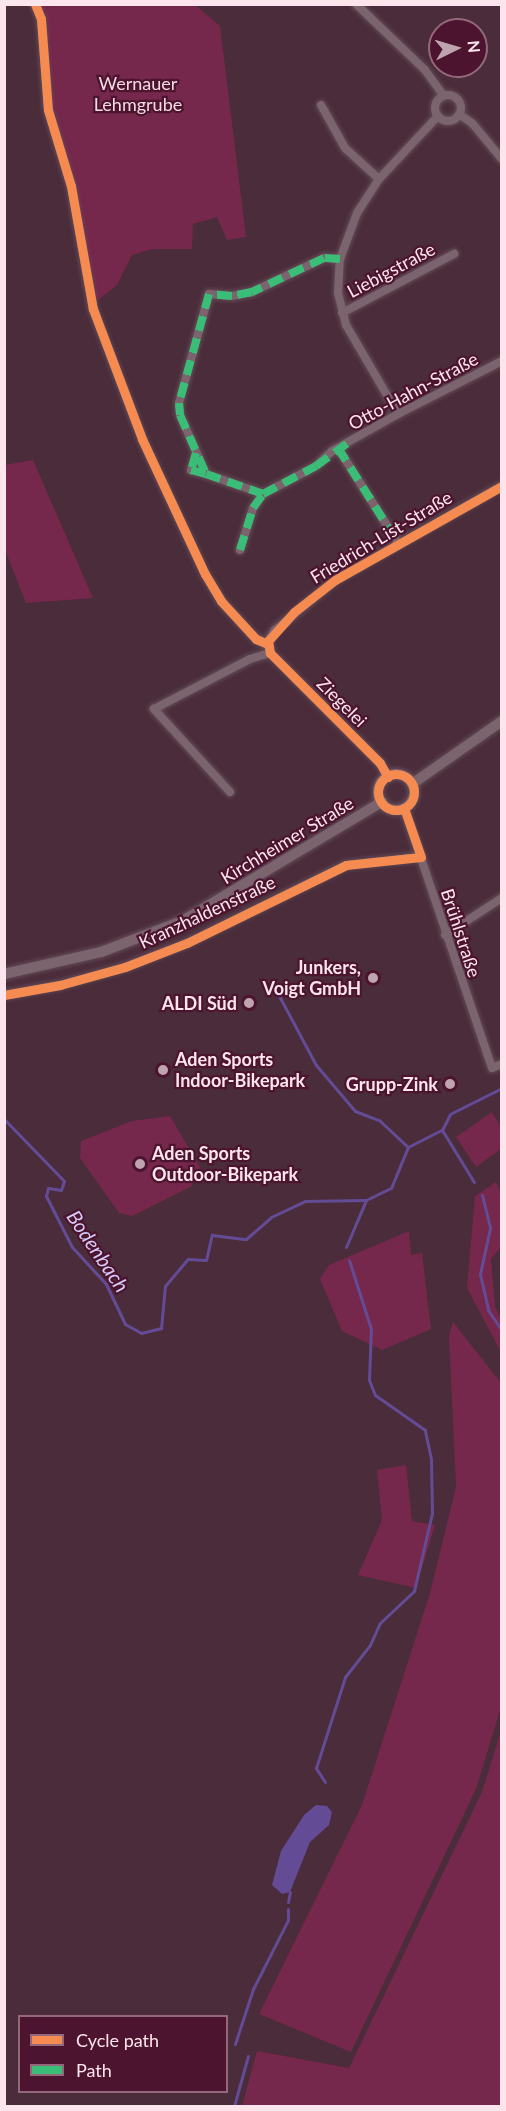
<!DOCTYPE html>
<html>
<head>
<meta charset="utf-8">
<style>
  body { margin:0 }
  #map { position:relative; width:506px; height:2111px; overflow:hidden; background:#4b2c3a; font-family:Lato,sans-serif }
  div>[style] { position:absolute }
  .green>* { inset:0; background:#76274c }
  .water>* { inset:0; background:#644b96 }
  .stream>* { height:3px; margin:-1.5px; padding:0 1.5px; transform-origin:1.5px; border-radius:1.5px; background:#644b96 }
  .roads { filter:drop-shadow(0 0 2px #634b56) drop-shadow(0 0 2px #634b56) }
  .street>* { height:8px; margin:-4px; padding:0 4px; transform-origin:4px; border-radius:4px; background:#7b646e }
  .street>.ring { margin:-4px; padding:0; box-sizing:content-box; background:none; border:8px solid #7b646e; border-radius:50% }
  .secondary>* { height:10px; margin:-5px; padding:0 5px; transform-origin:5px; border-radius:5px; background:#7b646e }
  .secondary>.ring { margin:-5px; padding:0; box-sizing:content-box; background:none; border:10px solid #7b646e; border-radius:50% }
  .quiet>* { height:8px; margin-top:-4px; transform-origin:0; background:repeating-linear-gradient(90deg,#3abd76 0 15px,transparent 0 23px) }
  .cycleway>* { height:9px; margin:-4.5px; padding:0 4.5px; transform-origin:4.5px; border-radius:4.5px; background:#f68b52 }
  .cycleway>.ring { margin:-4.5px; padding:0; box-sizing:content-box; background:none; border:9px solid #f68b52; border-radius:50% }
  .dots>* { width:16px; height:16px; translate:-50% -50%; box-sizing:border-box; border:3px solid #4d142f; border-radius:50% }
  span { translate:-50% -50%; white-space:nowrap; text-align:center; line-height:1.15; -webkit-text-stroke:4.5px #4d142f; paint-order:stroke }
  .park-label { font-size:18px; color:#f4dae3 }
  .street-label { font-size:18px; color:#fce5ed }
  .poi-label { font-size:18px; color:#fce5ed; font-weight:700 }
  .right { translate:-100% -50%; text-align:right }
  .left { translate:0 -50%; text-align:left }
  .water-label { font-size:20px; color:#d6cdfa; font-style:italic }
  .frame { position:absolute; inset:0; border:6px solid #fce5ed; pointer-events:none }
  .legend { position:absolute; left:18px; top:2015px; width:210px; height:78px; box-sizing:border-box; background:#4d142f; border:2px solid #93687b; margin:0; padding:8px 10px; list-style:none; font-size:18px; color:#fce5ed }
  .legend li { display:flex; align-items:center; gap:12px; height:30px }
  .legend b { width:30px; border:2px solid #93687b }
  .north { position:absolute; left:428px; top:18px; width:60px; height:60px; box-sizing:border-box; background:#4d142f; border:2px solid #93687b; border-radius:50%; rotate:85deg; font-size:16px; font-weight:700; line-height:24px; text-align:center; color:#fce5ed }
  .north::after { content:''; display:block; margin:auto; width:21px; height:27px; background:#bea4ae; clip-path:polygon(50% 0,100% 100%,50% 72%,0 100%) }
</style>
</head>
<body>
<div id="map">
  <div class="green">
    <i style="clip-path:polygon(36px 5px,195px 5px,220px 26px,246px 237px,227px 240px,217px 217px,193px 224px,192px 249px,153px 249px,132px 255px,117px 285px,97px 301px,50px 110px)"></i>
    <i style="clip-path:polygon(33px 460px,93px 598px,26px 603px,5px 550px,5px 465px)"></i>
    <i style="clip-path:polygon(492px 1112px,501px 1127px,501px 1149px,476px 1167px,456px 1137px)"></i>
    <i style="clip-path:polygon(170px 1116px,201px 1169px,192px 1186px,132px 1216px,119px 1213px,80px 1158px,81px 1141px,132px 1121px)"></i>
    <i style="clip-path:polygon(496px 1182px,501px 1194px,501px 1247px,491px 1259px,495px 1307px,501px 1318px,501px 1352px,467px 1288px,475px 1196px)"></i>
    <i style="clip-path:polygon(409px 1231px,411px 1255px,422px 1253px,431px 1329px,382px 1350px,342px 1331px,320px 1279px,329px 1265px)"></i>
    <i style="clip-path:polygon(453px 1322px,501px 1383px,501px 1707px,476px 1789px,351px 2052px,259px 2014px,362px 1805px,430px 1593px,456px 1487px,449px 1336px)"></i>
    <i style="clip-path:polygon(406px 1465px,412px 1521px,435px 1525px,416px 1588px,358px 1575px,382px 1520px,377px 1470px)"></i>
    <i style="clip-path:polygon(501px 1731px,501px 2106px,242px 2106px,257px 2051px,349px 2068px,482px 1792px)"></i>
  </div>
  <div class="water">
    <i style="clip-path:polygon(316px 1805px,327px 1806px,332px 1812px,329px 1825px,310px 1842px,290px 1892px,282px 1894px,272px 1885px,281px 1851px,304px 1815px)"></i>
  </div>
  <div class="stream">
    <i style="left:277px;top:992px;width:83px;rotate:61.9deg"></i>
    <i style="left:316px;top:1065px;width:60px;rotate:49.7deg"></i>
    <i style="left:355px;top:1111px;width:26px;rotate:21deg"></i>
    <i style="left:379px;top:1120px;width:40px;rotate:43deg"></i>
    <i style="left:4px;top:1119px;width:86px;rotate:45.9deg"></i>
    <i style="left:64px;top:1181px;width:9px;rotate:108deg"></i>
    <i style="left:61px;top:1190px;width:13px;rotate:-171deg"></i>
    <i style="left:48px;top:1188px;width:8px;rotate:104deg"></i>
    <i style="left:46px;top:1196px;width:57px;rotate:63deg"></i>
    <i style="left:72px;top:1247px;width:50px;rotate:47.4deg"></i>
    <i style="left:106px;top:1284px;width:44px;rotate:64.6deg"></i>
    <i style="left:125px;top:1324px;width:18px;rotate:29deg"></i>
    <i style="left:141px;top:1333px;width:21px;rotate:-14deg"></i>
    <i style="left:161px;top:1328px;width:42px;rotate:-84.6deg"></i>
    <i style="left:165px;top:1286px;width:35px;rotate:-50deg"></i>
    <i style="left:188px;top:1259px;width:18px;rotate:3deg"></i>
    <i style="left:206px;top:1260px;width:26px;rotate:-77deg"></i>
    <i style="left:212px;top:1235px;width:34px;rotate:7deg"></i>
    <i style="left:246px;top:1239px;width:33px;rotate:-41deg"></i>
    <i style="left:271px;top:1217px;width:38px;rotate:-25deg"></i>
    <i style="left:305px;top:1201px;width:61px;rotate:-0.9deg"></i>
    <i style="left:366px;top:1200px;width:28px;rotate:-26deg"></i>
    <i style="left:391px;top:1188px;width:44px;rotate:-67.5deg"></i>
    <i style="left:408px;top:1147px;width:38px;rotate:-27deg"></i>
    <i style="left:442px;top:1130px;width:18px;rotate:-63deg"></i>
    <i style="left:450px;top:1114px;width:58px;rotate:-26.6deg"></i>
    <i style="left:442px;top:1130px;width:61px;rotate:58.4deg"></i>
    <i style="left:482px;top:1195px;width:34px;rotate:76deg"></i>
    <i style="left:490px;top:1228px;width:47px;rotate:102.3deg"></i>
    <i style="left:480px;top:1274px;width:37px;rotate:77deg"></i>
    <i style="left:488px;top:1310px;width:25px;rotate:56deg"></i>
    <i style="left:346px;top:1247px;width:51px;rotate:-66.9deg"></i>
    <i style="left:325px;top:1782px;width:17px;rotate:-123deg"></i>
    <i style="left:316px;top:1768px;width:96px;rotate:-72.3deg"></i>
    <i style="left:345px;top:1677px;width:41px;rotate:-52deg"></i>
    <i style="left:370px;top:1645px;width:24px;rotate:-66deg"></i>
    <i style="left:380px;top:1623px;width:47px;rotate:-43.3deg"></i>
    <i style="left:414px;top:1591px;width:80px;rotate:-77deg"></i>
    <i style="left:432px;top:1513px;width:54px;rotate:-91.1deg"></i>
    <i style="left:431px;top:1459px;width:30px;rotate:-102deg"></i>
    <i style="left:425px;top:1430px;width:61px;rotate:-145deg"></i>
    <i style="left:375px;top:1395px;width:16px;rotate:-112deg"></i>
    <i style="left:369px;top:1380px;width:51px;rotate:-87.8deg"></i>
    <i style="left:371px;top:1329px;width:72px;rotate:-107.7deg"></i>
    <i style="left:288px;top:1902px;width:10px;rotate:-79deg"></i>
    <i style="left:235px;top:2044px;width:58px;rotate:-71.9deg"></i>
    <i style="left:253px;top:1989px;width:77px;rotate:-63.1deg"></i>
    <i style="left:288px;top:1920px;width:11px;rotate:-90deg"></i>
    <i style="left:234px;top:2106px;width:52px;rotate:-74.4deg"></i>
  </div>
  <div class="roads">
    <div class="street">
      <i style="left:35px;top:4px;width:16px;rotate:68deg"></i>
      <i style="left:41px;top:19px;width:91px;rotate:85.6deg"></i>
      <i style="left:48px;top:110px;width:79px;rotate:73.2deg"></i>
      <i style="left:71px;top:186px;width:125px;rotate:79.9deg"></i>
      <i style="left:93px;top:309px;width:139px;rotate:69.3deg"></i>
      <i style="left:142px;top:439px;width:149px;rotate:65deg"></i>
      <i style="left:205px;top:574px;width:31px;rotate:59deg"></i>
      <i style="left:221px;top:601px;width:52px;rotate:47.4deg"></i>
      <i style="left:256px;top:639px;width:13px;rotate:23deg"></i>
      <i style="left:356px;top:4px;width:95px;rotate:43.7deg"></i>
      <i style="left:425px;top:70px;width:32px;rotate:54deg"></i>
      <i class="ring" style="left:435px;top:95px;width:18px;height:18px"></i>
      <i style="left:321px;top:105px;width:49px;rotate:60.8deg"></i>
      <i style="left:345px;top:148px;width:46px;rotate:42.4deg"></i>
      <i style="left:459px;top:114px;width:16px;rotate:35deg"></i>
      <i style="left:472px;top:123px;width:47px;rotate:50.2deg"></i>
      <i style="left:340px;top:259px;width:16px;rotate:-176deg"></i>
      <i style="left:324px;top:258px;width:80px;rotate:154.7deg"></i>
      <i style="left:252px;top:292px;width:20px;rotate:169deg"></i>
      <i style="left:232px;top:296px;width:23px;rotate:-175deg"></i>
      <i style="left:209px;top:294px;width:113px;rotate:105.4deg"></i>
      <i style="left:179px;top:403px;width:12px;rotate:85deg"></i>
      <i style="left:180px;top:415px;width:64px;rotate:66.2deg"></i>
      <i style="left:206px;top:474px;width:60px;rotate:19.3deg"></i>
      <i style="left:263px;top:494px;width:60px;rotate:-27.8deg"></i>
      <i style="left:316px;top:466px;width:22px;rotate:-43deg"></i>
      <i style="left:332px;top:451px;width:76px;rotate:-29.3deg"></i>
      <i style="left:398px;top:414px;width:117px;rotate:-27deg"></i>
      <i style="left:342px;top:313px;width:127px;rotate:-27.8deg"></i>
      <i style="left:398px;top:414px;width:103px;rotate:-120.3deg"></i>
      <i style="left:346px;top:325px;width:33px;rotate:-104deg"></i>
      <i style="left:338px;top:293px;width:34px;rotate:-87deg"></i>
      <i style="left:340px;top:259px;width:49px;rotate:-69.7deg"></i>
      <i style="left:357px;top:213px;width:40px;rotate:-57.1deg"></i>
      <i style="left:379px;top:179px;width:86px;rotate:-46.9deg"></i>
      <i style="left:338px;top:448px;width:112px;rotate:57.7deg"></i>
      <i style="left:196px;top:453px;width:18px;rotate:106deg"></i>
      <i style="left:191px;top:470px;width:16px;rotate:15deg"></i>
      <i style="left:240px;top:550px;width:44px;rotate:-72.8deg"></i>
      <i style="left:253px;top:508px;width:17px;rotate:-54deg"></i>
      <i style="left:270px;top:653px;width:12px;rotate:-99deg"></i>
      <i style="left:268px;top:641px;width:13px;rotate:-58deg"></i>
      <i style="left:275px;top:630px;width:78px;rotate:-39.8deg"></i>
      <i style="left:335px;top:580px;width:192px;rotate:-29.4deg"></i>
      <i style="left:270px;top:653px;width:156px;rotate:45deg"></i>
      <i style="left:380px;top:763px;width:16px;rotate:60deg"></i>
      <i style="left:230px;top:792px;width:113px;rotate:-132.5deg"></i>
      <i style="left:154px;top:709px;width:108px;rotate:-27.5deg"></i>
      <i style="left:250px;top:659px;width:21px;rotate:-17deg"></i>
      <i style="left:404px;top:808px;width:274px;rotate:71.3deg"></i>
      <i style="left:492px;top:1068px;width:11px;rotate:-22deg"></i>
      <i style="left:445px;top:935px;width:68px;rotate:-33deg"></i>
      <i style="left:4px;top:995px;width:57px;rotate:-10.1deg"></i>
      <i style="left:60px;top:985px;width:67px;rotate:-15.5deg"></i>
      <i style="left:125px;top:967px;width:66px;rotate:-21.2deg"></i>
      <i style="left:187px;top:943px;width:177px;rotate:-26.1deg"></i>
      <i style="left:346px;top:865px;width:75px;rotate:-6.1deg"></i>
    </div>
    <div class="secondary">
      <i class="ring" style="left:378px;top:774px;width:26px;height:26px"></i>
      <i style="left:412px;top:784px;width:110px;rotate:-35deg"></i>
      <i style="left:4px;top:974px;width:99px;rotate:-12.8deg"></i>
      <i style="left:101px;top:952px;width:87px;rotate:-20.9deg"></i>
      <i style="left:182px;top:921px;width:233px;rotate:-30.8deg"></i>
    </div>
  </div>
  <div class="quiet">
    <i style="left:340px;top:259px;width:16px;rotate:-176deg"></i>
    <i style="left:324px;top:258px;width:80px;rotate:154.7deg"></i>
    <i style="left:252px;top:292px;width:20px;rotate:169deg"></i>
    <i style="left:232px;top:296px;width:23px;rotate:-175deg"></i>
    <i style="left:209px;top:294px;width:113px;rotate:105.4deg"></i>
    <i style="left:179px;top:403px;width:12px;rotate:85deg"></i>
    <i style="left:180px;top:415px;width:64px;rotate:66.2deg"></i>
    <i style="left:206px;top:474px;width:60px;rotate:19.3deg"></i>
    <i style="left:263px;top:494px;width:60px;rotate:-27.8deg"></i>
    <i style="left:316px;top:466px;width:41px;rotate:-36deg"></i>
    <i style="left:338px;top:448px;width:112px;rotate:57.7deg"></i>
    <i style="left:196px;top:453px;width:18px;rotate:106deg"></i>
    <i style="left:191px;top:470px;width:16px;rotate:15deg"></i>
    <i style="left:240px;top:550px;width:44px;rotate:-72.8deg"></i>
    <i style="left:253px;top:508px;width:17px;rotate:-54deg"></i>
  </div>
  <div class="cycleway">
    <i style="left:35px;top:4px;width:16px;rotate:68deg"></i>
    <i style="left:41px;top:19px;width:91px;rotate:85.6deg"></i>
    <i style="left:48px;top:110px;width:79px;rotate:73.2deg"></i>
    <i style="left:71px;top:186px;width:125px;rotate:79.9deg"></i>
    <i style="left:93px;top:309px;width:139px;rotate:69.3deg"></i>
    <i style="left:142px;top:439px;width:149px;rotate:65deg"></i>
    <i style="left:205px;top:574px;width:31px;rotate:59deg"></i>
    <i style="left:221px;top:601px;width:52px;rotate:47.4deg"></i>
    <i style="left:256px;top:639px;width:13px;rotate:23deg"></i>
    <i class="ring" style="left:378px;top:774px;width:27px;height:27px"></i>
    <i style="left:388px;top:777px;width:16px;rotate:-120deg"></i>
    <i style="left:380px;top:763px;width:156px;rotate:-135deg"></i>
    <i style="left:270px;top:653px;width:12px;rotate:-99deg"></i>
    <i style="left:268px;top:641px;width:39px;rotate:-48deg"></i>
    <i style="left:294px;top:612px;width:52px;rotate:-38deg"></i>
    <i style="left:335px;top:580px;width:192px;rotate:-29.4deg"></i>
    <i style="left:4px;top:995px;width:57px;rotate:-10.1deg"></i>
    <i style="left:60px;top:985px;width:67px;rotate:-15.5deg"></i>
    <i style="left:125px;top:967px;width:66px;rotate:-21.2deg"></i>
    <i style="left:187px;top:943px;width:177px;rotate:-26.1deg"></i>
    <i style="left:346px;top:865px;width:75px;rotate:-6.1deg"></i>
    <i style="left:421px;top:857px;width:52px;rotate:-109.1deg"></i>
  </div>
  <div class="dots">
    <i style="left:373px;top:978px;background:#bea4ae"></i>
    <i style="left:249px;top:1003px;background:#bea4ae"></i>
    <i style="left:163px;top:1070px;background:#bea4ae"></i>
    <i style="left:450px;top:1084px;background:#bea4ae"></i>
    <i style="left:140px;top:1164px;background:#bea4ae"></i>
  </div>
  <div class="park-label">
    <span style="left:138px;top:94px">Wernauer<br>Lehmgrube</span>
  </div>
  <div class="street-label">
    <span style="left:391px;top:270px;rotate:-28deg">Liebigstraße</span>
    <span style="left:413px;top:391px;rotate:-28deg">Otto-Hahn-Straße</span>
    <span style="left:381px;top:537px;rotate:-31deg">Friedrich-List-Straße</span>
    <span style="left:342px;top:702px;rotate:45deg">Ziegelei</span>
    <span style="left:287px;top:840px;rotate:-31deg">Kirchheimer Straße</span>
    <span style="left:207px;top:912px;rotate:-25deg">Kranzhaldenstraße</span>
    <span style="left:461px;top:933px;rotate:72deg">Brühlstraße</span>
  </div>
  <div class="poi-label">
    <span class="right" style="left:361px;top:978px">Junkers,<br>Voigt GmbH</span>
    <span class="right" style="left:237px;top:1003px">ALDI Süd</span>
    <span class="left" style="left:175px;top:1070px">Aden Sports<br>Indoor-Bikepark</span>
    <span class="right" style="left:438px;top:1084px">Grupp-Zink</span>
    <span class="left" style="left:152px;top:1164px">Aden Sports<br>Outdoor-Bikepark</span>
  </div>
  <div class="water-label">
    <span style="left:98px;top:1251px;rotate:56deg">Bodenbach</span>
  </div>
  <div class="frame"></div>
  <ul class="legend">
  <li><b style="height:8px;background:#f68b52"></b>Cycle path</li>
  <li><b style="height:8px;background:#3abd76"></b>Path</li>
  </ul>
  <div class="north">N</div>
</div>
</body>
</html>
